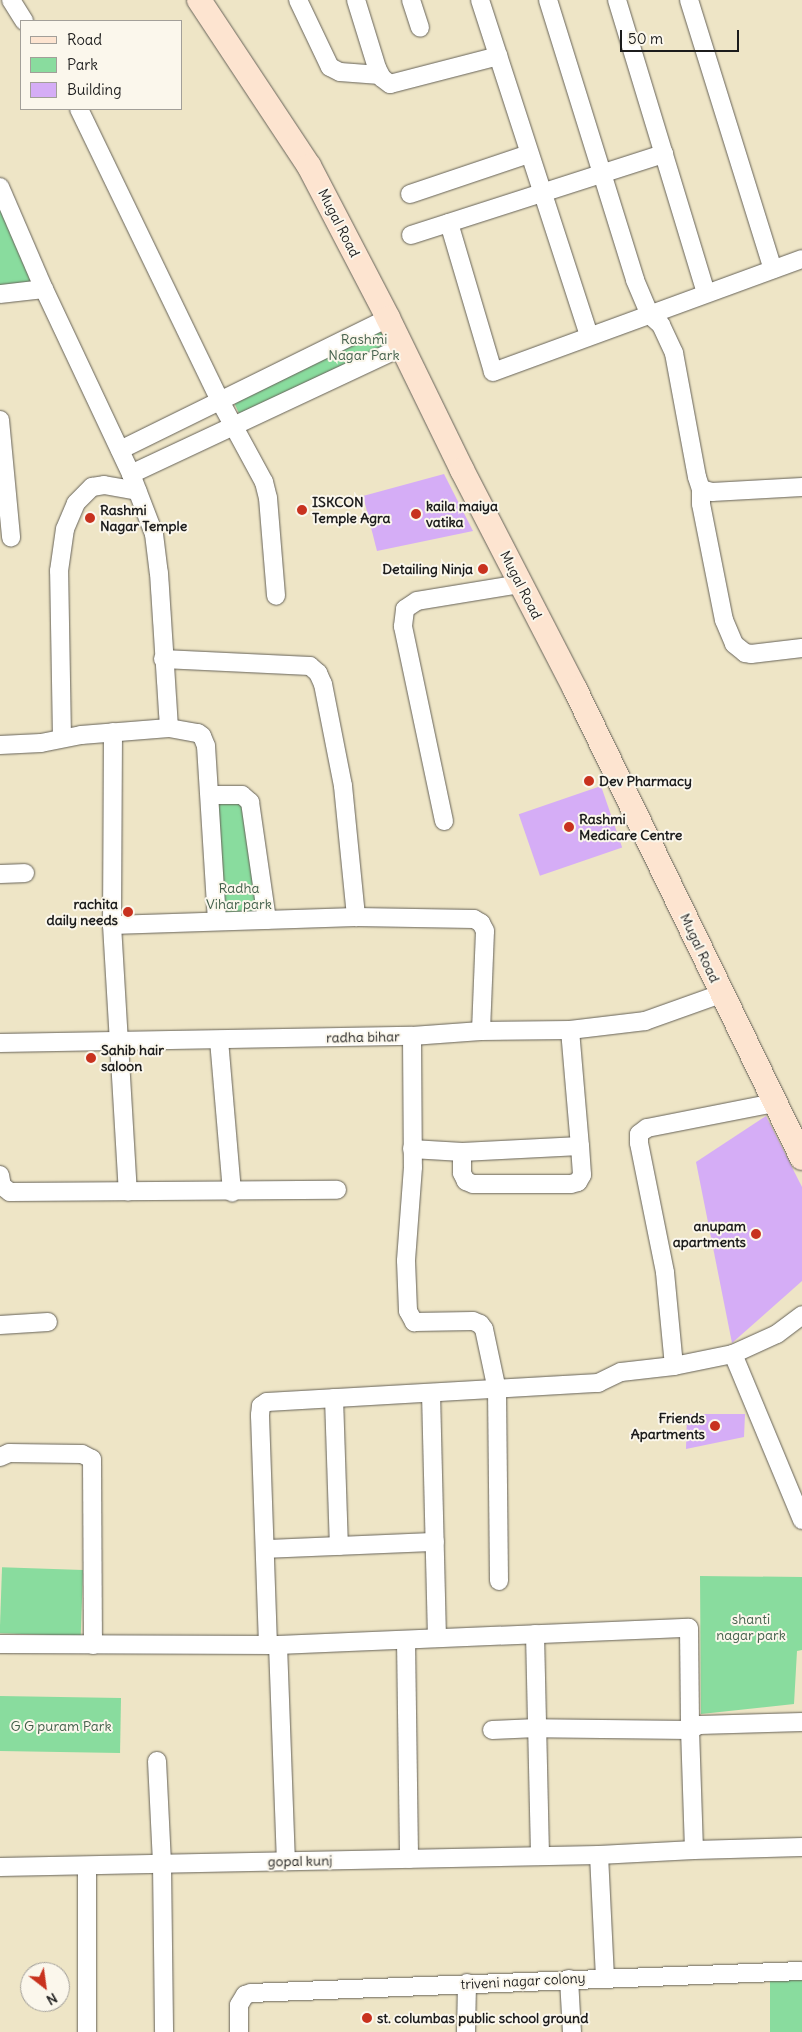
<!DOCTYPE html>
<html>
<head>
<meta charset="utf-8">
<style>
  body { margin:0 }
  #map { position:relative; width:802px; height:2032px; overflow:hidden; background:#eee5c6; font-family:Delius,sans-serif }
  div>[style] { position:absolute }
  .green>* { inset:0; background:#89dc9e; transform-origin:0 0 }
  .building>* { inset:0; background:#d5adf6; transform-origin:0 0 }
  .roads { filter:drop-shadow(0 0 1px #666258) drop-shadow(0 0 1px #666258) }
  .street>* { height:18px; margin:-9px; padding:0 9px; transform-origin:9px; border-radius:9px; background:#fff }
  .secondary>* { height:24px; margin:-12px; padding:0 12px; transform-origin:12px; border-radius:12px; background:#fde4d0 }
  .dots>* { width:14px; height:14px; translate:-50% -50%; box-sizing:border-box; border:2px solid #fbf7ec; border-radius:50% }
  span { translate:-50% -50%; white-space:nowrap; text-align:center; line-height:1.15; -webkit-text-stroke:4px #fbf7ec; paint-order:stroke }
  .street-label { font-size:14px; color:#1c1c1c }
  .park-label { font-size:14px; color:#425f4a }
  .poi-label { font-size:14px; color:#1c1c1c; font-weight:700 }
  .left { translate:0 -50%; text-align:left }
  .right { translate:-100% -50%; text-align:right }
  .legend { position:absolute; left:20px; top:20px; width:162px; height:90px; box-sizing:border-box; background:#fbf7ec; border:1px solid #a29f99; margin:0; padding:6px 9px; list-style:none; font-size:15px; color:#1c1c1c }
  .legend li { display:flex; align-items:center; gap:10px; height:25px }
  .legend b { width:25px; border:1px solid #a29f99 }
  .north { position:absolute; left:20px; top:1962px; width:50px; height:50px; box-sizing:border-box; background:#fbf7ec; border:1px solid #a29f99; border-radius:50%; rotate:150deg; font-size:14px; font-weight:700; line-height:20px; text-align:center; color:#1c1c1c }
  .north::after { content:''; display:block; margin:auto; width:18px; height:22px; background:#c8321e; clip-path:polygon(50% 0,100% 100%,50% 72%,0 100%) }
  .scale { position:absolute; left:620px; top:30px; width:119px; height:22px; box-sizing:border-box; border:2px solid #1c1c1c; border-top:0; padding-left:6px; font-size:15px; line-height:18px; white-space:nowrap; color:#1c1c1c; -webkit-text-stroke:4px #fbf7ec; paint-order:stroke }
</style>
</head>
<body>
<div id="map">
  <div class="green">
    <i style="clip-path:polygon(0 187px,44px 289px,0 294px)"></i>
    <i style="left:380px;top:322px;width:32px;height:166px;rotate:66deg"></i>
    <i style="clip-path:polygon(210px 795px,246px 796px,267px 920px,217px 921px)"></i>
    <i style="left:83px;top:1570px;width:66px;height:81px;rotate:92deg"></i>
    <i style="clip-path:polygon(700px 1576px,802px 1577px,802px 1650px,797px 1651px,794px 1704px,701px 1714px)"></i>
    <i style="left:121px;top:1698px;width:55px;height:121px;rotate:91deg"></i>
    <i style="left:802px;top:1971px;width:61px;height:32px;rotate:90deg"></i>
  </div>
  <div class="building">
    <i style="clip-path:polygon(444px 474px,473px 531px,377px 551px,363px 496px)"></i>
    <i style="left:601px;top:786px;width:65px;height:87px;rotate:71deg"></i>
    <i style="clip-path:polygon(766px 1116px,802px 1187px,802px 1281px,732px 1343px,696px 1162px)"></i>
    <i style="clip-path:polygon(687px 1414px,745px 1414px,744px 1437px,686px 1449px)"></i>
  </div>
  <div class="roads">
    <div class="street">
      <i style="left:11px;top:0;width:25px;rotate:58deg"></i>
      <i style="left:298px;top:0;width:74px;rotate:64.5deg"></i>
      <i style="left:330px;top:67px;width:11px;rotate:27deg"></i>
      <i style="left:340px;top:72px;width:40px;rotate:4.3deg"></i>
      <i style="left:356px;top:0;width:71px;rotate:72.8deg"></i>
      <i style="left:377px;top:68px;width:11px;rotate:63deg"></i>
      <i style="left:382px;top:78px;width:10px;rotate:37deg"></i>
      <i style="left:390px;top:84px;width:112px;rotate:-14.5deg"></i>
      <i style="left:411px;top:0;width:29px;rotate:72deg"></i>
      <i style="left:480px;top:0;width:353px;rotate:72deg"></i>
      <i style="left:548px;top:0;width:293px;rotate:72.7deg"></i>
      <i style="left:635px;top:280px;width:38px;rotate:67deg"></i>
      <i style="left:650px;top:315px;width:15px;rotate:42deg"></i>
      <i style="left:661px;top:325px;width:31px;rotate:65deg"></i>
      <i style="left:674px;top:353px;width:126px;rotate:79.5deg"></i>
      <i style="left:697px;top:477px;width:13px;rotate:72deg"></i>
      <i style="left:701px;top:489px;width:11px;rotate:15deg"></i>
      <i style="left:712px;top:492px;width:90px;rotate:-3.2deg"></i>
      <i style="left:617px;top:0;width:306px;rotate:73.1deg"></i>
      <i style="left:689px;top:0;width:282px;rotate:72.7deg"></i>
      <i style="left:79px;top:109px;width:324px;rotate:64.2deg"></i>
      <i style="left:220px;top:401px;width:92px;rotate:61.5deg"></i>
      <i style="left:264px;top:482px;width:16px;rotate:76deg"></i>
      <i style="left:268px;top:498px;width:98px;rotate:85.3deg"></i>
      <i style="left:0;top:187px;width:111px;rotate:66.7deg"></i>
      <i style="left:44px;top:289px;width:204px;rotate:64.8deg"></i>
      <i style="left:131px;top:474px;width:64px;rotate:69deg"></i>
      <i style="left:154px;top:534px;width:39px;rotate:83deg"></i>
      <i style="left:159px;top:573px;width:155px;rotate:86.3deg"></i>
      <i style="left:410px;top:194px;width:126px;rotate:-18.6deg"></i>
      <i style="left:449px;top:223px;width:155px;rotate:73.5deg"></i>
      <i style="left:493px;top:372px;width:329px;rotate:-20.1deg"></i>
      <i style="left:411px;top:235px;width:266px;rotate:-17.8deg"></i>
      <i style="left:0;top:294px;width:44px;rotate:-6.5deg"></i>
      <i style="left:0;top:420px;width:118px;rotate:84.6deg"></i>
      <i style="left:120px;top:450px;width:299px;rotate:-26.2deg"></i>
      <i style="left:131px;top:474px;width:299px;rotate:-25.1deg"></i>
      <i style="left:701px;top:489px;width:15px;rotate:90deg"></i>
      <i style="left:701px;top:504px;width:118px;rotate:78.8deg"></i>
      <i style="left:724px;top:620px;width:26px;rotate:67deg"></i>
      <i style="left:734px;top:644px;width:14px;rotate:39deg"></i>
      <i style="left:745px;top:653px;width:6px;rotate:9deg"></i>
      <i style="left:751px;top:654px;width:51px;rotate:-6.7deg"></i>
      <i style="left:163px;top:659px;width:147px;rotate:2.7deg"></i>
      <i style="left:310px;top:666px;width:11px;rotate:41deg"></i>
      <i style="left:318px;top:673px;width:12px;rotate:66deg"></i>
      <i style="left:323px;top:684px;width:104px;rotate:78.9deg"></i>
      <i style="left:343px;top:786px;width:132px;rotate:84.3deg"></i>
      <i style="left:113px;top:732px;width:193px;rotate:90.3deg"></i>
      <i style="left:112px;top:925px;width:267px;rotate:86.6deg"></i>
      <i style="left:62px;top:738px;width:167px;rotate:-91deg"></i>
      <i style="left:59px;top:571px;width:42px;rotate:-81.9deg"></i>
      <i style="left:65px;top:529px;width:28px;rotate:-67deg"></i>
      <i style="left:76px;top:503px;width:23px;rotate:-45deg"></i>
      <i style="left:92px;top:487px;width:12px;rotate:-9deg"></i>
      <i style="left:104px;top:485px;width:34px;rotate:10deg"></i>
      <i style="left:0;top:745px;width:41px;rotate:-2.8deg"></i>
      <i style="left:41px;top:743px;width:41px;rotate:-11.3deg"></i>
      <i style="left:81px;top:735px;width:88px;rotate:-4.5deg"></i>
      <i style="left:169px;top:728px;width:29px;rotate:10deg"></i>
      <i style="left:198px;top:733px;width:5px;rotate:37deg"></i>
      <i style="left:202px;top:736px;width:11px;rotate:68deg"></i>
      <i style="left:206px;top:746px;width:175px;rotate:86.4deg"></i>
      <i style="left:210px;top:795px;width:32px"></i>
      <i style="left:242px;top:795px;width:11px;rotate:41deg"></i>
      <i style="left:250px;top:802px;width:119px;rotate:81.8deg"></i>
      <i style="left:444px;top:821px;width:199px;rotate:-101.9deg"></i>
      <i style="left:403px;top:626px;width:17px;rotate:-83deg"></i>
      <i style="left:405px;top:609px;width:14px;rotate:-34deg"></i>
      <i style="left:417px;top:601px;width:104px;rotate:-9.4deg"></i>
      <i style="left:0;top:874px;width:25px;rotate:-2deg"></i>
      <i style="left:112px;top:925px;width:244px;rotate:-1.9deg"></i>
      <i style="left:356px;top:917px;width:118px;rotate:1deg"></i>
      <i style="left:474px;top:919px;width:8px;rotate:30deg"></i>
      <i style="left:481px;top:923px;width:9px;rotate:63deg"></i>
      <i style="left:485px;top:931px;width:100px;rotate:92.3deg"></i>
      <i style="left:570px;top:1030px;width:116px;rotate:85.1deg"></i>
      <i style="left:580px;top:1146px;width:29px;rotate:86deg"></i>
      <i style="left:582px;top:1175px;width:8px;rotate:120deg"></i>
      <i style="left:578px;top:1182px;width:7px;rotate:164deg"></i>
      <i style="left:571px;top:1184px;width:98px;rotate:180deg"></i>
      <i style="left:473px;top:1184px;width:8px;rotate:-157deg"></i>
      <i style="left:466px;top:1181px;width:9px;rotate:-117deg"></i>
      <i style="left:462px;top:1173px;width:21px;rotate:-90deg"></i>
      <i style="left:462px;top:1152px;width:118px;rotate:-2.9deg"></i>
      <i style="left:412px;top:1036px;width:131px;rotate:89.6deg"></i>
      <i style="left:413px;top:1167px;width:94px;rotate:94.3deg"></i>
      <i style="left:406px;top:1261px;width:50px;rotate:87.7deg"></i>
      <i style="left:408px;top:1311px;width:13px;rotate:61deg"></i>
      <i style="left:414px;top:1322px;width:59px;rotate:-1deg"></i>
      <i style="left:473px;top:1321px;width:8px;rotate:23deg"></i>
      <i style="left:480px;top:1324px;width:6px;rotate:51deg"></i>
      <i style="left:484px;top:1329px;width:62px;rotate:78deg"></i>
      <i style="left:497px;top:1390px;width:191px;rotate:89.4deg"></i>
      <i style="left:219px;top:1040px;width:153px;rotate:85.1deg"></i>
      <i style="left:0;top:1043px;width:412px;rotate:-1deg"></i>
      <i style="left:412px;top:1036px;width:69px;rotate:-4.1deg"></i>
      <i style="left:481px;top:1031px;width:89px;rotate:-0.6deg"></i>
      <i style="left:570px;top:1030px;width:76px;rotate:-6.8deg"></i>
      <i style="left:645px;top:1021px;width:81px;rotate:-19.6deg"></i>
      <i style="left:412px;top:1149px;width:50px;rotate:3.4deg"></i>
      <i style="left:0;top:1175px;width:11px;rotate:80deg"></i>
      <i style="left:2px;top:1186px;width:10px;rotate:37deg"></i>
      <i style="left:10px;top:1192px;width:327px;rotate:-0.4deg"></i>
      <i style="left:0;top:1325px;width:48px;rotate:-3.6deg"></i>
      <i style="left:733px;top:1354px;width:180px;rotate:67.4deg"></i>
      <i style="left:674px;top:1366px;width:94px;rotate:-95.5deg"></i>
      <i style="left:665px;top:1272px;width:132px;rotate:-101.4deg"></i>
      <i style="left:639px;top:1143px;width:9px;rotate:-90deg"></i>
      <i style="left:639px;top:1134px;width:10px;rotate:-37deg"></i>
      <i style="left:647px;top:1128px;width:129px;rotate:-11.1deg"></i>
      <i style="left:431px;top:1393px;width:245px;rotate:88.6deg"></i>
      <i style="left:334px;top:1398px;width:148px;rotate:88.1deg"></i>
      <i style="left:0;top:1457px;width:10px;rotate:-24deg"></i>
      <i style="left:9px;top:1453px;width:73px;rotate:0.8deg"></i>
      <i style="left:82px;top:1454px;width:11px;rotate:27deg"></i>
      <i style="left:92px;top:1459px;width:186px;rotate:89.7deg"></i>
      <i style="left:266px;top:1549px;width:169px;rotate:-2.4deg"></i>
      <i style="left:535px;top:1634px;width:222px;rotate:88.7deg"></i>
      <i style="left:406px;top:1640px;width:219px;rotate:89.2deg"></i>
      <i style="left:0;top:1644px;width:278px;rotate:0.2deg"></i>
      <i style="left:278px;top:1645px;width:411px;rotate:-2.4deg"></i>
      <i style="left:689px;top:1628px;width:102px;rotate:89.4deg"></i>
      <i style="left:690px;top:1730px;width:153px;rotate:-179.3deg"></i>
      <i style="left:537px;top:1728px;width:45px;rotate:177.5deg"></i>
      <i style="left:268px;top:1645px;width:230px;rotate:-92deg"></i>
      <i style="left:260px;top:1415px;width:9px;rotate:-84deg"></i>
      <i style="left:261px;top:1406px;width:7px;rotate:-34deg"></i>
      <i style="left:267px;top:1402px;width:332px;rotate:-3.3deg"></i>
      <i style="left:598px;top:1383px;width:25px;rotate:-26deg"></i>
      <i style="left:621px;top:1372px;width:53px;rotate:-6.5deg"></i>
      <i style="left:674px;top:1366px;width:60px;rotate:-11.5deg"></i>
      <i style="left:733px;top:1354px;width:48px;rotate:-24.4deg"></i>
      <i style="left:777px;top:1334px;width:31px;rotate:-37deg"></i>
      <i style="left:278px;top:1645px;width:216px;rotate:87.9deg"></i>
      <i style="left:157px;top:1761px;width:103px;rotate:87.2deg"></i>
      <i style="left:162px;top:1864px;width:168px;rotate:89.3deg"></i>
      <i style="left:694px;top:1850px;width:108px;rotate:-1.6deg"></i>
      <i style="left:599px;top:1855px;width:122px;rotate:87.2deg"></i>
      <i style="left:0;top:1867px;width:599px;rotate:-1.15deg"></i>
      <i style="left:599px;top:1855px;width:95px;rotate:-3deg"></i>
      <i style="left:694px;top:1850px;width:120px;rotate:-91.9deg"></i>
      <i style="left:690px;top:1730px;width:10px;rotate:-29deg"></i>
      <i style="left:699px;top:1725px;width:103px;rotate:-1.7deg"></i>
      <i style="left:569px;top:1979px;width:53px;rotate:86.8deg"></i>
      <i style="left:87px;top:2032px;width:166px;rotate:-90deg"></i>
      <i style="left:239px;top:2032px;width:27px;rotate:-90deg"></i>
      <i style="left:239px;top:2005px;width:12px;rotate:-59deg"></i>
      <i style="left:245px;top:1995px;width:6px;rotate:-18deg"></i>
      <i style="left:251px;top:1993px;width:551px;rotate:-2.29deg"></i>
      <i style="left:466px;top:2032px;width:49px;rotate:-88.8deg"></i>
    </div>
    <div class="secondary">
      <i style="left:199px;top:0;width:199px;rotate:56.5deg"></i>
      <i style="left:309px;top:166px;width:171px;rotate:62.5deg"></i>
      <i style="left:388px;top:318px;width:169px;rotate:64deg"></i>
      <i style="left:462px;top:470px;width:246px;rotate:62.7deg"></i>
      <i style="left:575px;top:689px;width:521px;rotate:64.17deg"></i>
    </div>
  </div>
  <div class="dots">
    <i style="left:302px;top:510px;background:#c8321e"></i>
    <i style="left:416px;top:514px;background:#c8321e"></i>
    <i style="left:90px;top:518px;background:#c8321e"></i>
    <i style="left:483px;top:569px;background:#c8321e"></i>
    <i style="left:589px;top:781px;background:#c8321e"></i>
    <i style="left:569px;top:827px;background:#c8321e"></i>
    <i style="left:128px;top:912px;background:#c8321e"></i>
    <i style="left:91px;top:1058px;background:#c8321e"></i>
    <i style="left:756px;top:1234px;background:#c8321e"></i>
    <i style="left:715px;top:1426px;background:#c8321e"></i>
    <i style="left:367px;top:2018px;background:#c8321e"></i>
  </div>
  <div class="street-label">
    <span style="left:339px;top:223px;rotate:63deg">Mugal Road</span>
    <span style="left:521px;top:585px;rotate:63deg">Mugal Road</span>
    <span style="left:700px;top:948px;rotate:65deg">Mugal Road</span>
    <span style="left:363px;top:1037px;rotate:-1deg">radha bihar</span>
    <span style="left:300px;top:1861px;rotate:-1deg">gopal kunj</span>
    <span style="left:523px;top:1981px;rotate:-3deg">triveni nagar colony</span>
  </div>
  <div class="park-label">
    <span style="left:364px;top:347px">Rashmi<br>Nagar Park</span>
    <span style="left:239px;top:896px">Radha<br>Vihar park</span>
    <span style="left:751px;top:1627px">shanti<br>nagar park</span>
    <span style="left:61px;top:1726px">G G puram Park</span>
  </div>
  <div class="poi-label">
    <span class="left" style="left:312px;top:510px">ISKCON<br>Temple Agra</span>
    <span class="left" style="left:426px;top:514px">kaila maiya<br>vatika</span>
    <span class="left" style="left:100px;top:518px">Rashmi<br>Nagar Temple</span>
    <span class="right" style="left:473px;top:569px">Detailing Ninja</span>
    <span class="left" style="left:599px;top:781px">Dev Pharmacy</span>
    <span class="left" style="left:579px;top:827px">Rashmi<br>Medicare Centre</span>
    <span class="right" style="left:118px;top:912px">rachita<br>daily needs</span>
    <span class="left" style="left:101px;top:1058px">Sahib hair<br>saloon</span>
    <span class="right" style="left:746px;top:1234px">anupam<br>apartments</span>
    <span class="right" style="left:705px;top:1426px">Friends<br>Apartments</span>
    <span class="left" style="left:377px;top:2018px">st. columbas public school ground</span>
  </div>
  <ul class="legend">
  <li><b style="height:6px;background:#fde4d0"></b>Road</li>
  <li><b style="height:14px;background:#89dc9e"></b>Park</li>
  <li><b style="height:14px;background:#d5adf6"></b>Building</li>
  </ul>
  <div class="north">N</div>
  <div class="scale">50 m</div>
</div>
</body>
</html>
